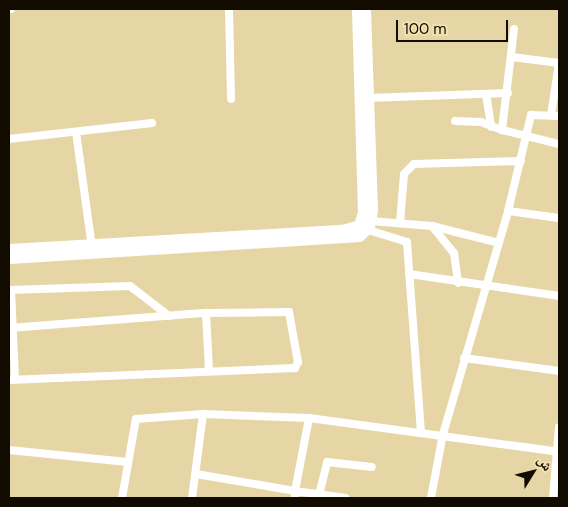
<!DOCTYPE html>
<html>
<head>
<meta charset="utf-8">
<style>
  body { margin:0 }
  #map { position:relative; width:568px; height:507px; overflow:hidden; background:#e6d5a5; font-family:"DM Sans","Noto Naskh Arabic",sans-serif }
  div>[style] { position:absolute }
  .street>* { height:8px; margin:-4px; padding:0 4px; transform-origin:4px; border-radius:4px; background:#fff }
  .secondary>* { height:11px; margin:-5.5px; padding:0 5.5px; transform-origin:5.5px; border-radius:5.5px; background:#fff }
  span { translate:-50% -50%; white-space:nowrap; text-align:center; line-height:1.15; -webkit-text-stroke:5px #f3e2b1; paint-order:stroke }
  .frame { position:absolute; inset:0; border:10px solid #120c00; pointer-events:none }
  .north { position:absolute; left:508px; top:447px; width:50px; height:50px; -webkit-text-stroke:4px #f3e2b1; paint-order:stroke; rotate:54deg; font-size:14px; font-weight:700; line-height:20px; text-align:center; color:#120c00 }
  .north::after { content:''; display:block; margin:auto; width:18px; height:22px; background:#120c00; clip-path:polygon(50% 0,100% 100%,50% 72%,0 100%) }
  .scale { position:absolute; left:396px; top:20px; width:112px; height:22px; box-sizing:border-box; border:2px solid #120c00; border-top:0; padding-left:6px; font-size:15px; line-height:18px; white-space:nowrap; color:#120c00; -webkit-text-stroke:4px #f3e2b1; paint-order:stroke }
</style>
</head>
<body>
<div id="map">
  <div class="street">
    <i style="left:9px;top:9px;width:2px"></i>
    <i style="left:229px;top:9px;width:90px;rotate:88.7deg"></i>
    <i style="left:514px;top:29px;width:102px;rotate:96.8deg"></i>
    <i style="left:502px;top:130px;width:59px;rotate:13.8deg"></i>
    <i style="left:512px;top:57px;width:47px;rotate:7.3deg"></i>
    <i style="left:559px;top:63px;width:53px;rotate:98.7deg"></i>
    <i style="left:486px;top:94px;width:33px;rotate:81deg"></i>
    <i style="left:368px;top:98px;width:140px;rotate:-2deg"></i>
    <i style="left:455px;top:121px;width:26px;rotate:2deg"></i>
    <i style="left:481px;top:122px;width:22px;rotate:21deg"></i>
    <i style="left:76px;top:132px;width:116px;rotate:82.1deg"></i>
    <i style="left:9px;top:139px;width:144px;rotate:-6.4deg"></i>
    <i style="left:508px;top:211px;width:99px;rotate:-76.5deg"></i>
    <i style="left:531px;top:115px;width:28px;rotate:2deg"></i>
    <i style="left:371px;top:221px;width:61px;rotate:4.7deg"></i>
    <i style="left:432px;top:226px;width:69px;rotate:14.2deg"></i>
    <i style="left:400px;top:223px;width:49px;rotate:-85.3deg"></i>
    <i style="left:404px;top:174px;width:14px;rotate:-45deg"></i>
    <i style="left:414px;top:164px;width:107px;rotate:-1.6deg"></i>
    <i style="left:432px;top:226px;width:35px;rotate:51deg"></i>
    <i style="left:454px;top:253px;width:30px;rotate:82deg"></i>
    <i style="left:362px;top:228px;width:47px;rotate:17.3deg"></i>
    <i style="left:407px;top:242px;width:191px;rotate:85.8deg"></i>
    <i style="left:409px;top:274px;width:152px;rotate:8.3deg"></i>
    <i style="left:9px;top:290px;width:121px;rotate:-1.9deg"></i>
    <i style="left:130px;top:286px;width:49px;rotate:37.6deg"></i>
    <i style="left:11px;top:290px;width:89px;rotate:87.4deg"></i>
    <i style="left:206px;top:313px;width:58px;rotate:87deg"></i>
    <i style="left:9px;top:328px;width:198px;rotate:-4.4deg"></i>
    <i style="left:206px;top:313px;width:83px;rotate:-0.7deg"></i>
    <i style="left:289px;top:312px;width:51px;rotate:79.8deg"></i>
    <i style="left:298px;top:362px;width:7px;rotate:117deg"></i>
    <i style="left:295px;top:368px;width:286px;rotate:177.6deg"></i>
    <i style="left:464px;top:358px;width:96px;rotate:7.8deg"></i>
    <i style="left:9px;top:450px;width:119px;rotate:5.8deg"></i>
    <i style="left:196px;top:474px;width:100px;rotate:9.7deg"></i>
    <i style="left:295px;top:491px;width:74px;rotate:-79.1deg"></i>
    <i style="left:319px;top:495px;width:34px;rotate:-76deg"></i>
    <i style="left:327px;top:462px;width:45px;rotate:6.3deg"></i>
    <i style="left:122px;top:498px;width:80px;rotate:-80deg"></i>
    <i style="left:136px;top:419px;width:67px;rotate:-4.3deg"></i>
    <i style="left:192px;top:498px;width:85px;rotate:-82.5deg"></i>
    <i style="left:203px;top:414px;width:106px;rotate:2.2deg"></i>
    <i style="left:309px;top:418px;width:252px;rotate:7.7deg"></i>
    <i style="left:295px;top:498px;width:7px;rotate:-90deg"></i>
    <i style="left:295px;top:491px;width:51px;rotate:7.8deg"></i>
    <i style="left:431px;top:498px;width:65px;rotate:-79.4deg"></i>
    <i style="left:443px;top:434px;width:232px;rotate:-73.7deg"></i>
    <i style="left:508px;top:211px;width:51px;rotate:7.8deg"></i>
    <i style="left:553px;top:498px;width:71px;rotate:-85.2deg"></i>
  </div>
  <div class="secondary">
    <i style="left:9px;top:249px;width:334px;rotate:-3.3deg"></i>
    <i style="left:342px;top:230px;width:18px;rotate:-16deg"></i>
    <i style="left:359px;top:225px;width:14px;rotate:-73deg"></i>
    <i style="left:363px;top:212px;width:203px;rotate:-91.7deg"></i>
    <i style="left:9px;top:258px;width:351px;rotate:-3.6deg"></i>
    <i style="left:359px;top:236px;width:13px;rotate:-42deg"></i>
    <i style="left:369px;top:227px;width:17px;rotate:-80deg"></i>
    <i style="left:372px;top:210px;width:201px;rotate:-92deg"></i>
  </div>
  <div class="frame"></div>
  <div class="north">ش</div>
  <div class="scale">100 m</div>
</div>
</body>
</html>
